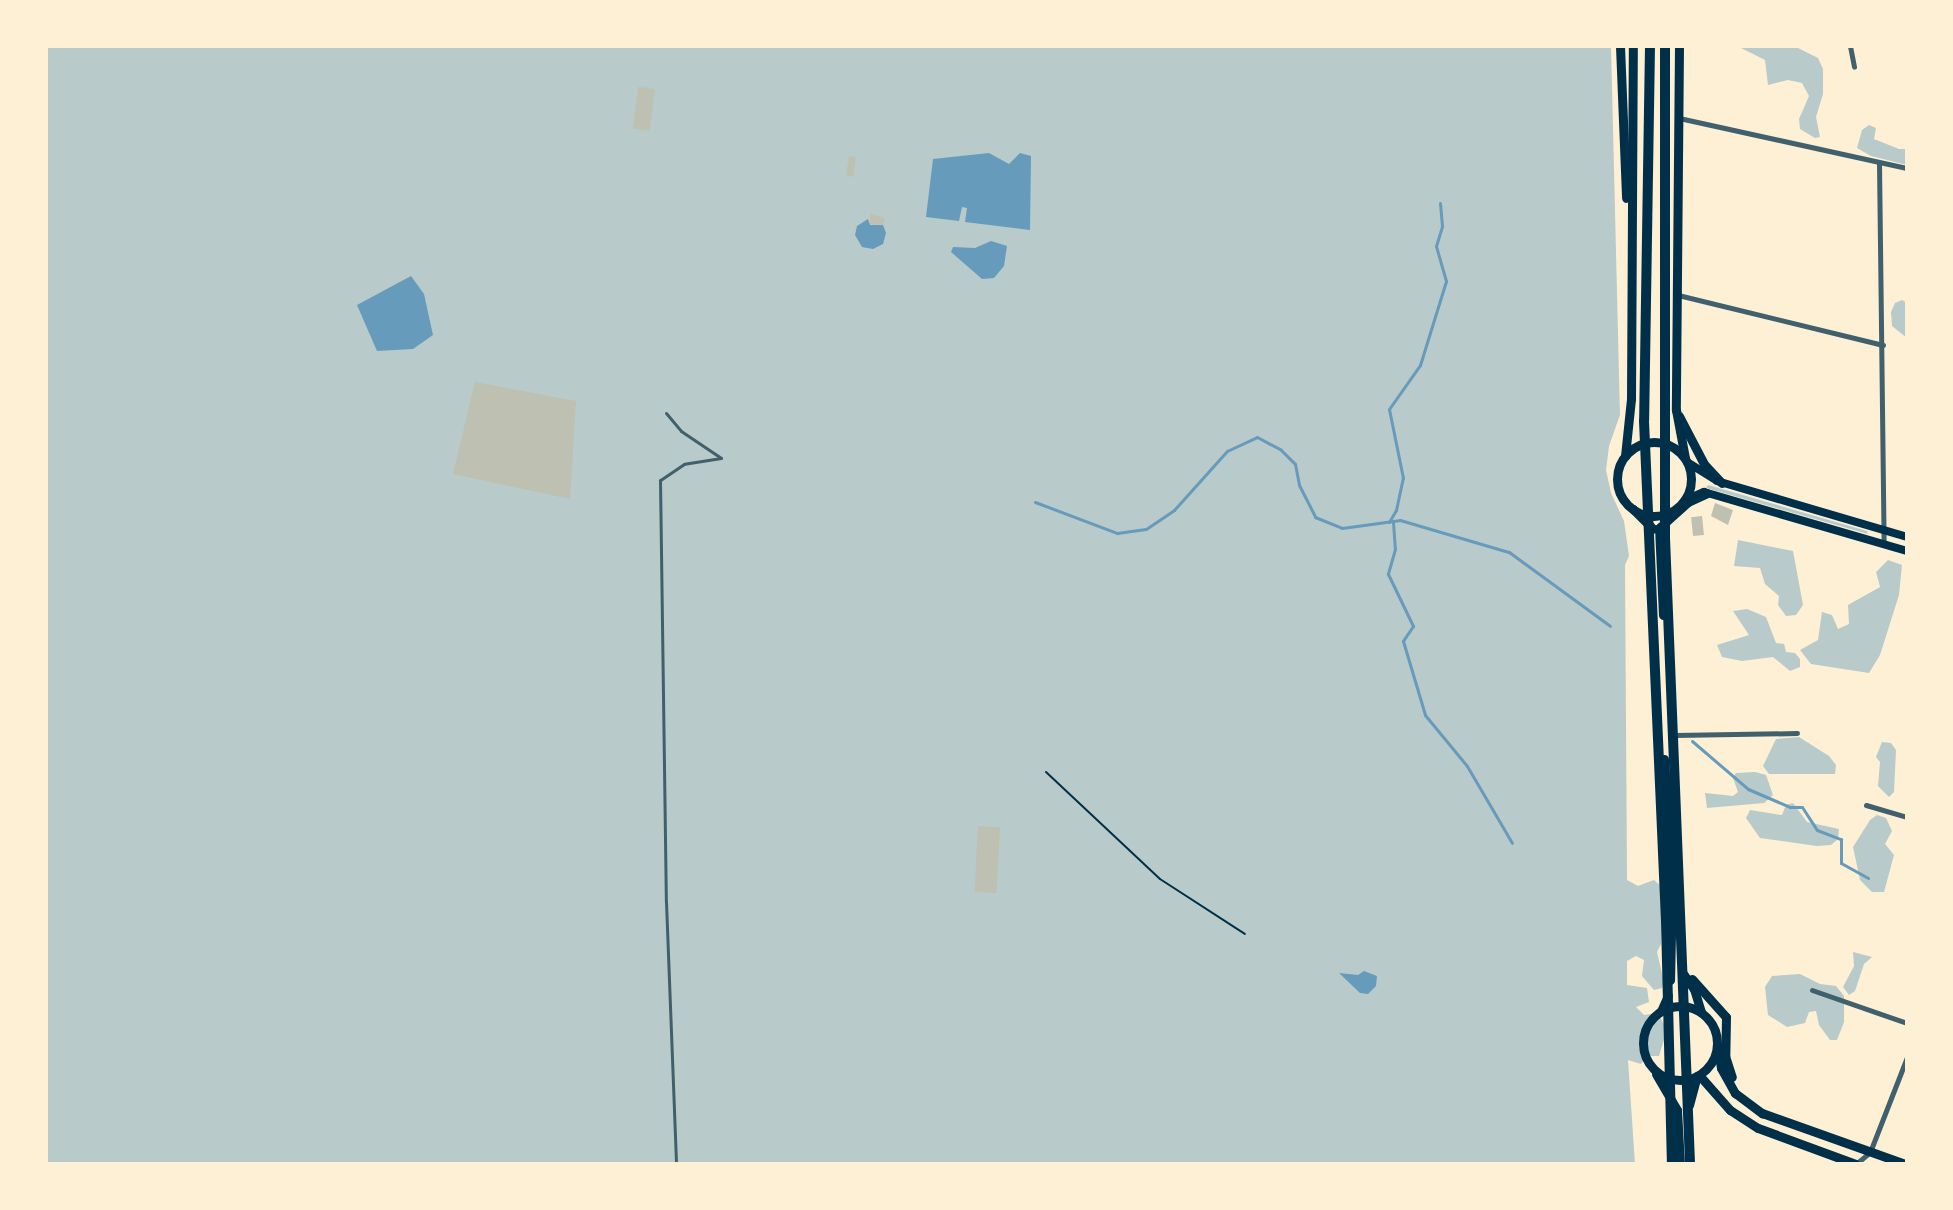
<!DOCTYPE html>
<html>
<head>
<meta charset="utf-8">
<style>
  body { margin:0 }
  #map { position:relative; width:1953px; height:1210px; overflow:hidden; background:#fdf0d5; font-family:"Source Sans 3",sans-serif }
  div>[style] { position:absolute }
  .green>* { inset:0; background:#b9caca }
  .water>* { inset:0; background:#669bbc }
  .stream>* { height:3px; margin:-1.5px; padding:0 1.5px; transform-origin:1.5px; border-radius:1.5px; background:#669bbc }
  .building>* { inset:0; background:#bec0b2; transform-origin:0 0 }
  .path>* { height:2px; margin:-1px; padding:0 1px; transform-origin:1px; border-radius:1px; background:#003049 }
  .service>* { height:3px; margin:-1.5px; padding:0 1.5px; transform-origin:1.5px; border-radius:1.5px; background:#3f606c }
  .minor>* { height:5px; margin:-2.5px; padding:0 2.5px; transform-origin:2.5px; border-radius:2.5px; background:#3f606c }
  .primary>* { height:8px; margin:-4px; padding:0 4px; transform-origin:4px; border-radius:4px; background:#003049 }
  .trunk>* { height:9px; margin:-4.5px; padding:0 4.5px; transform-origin:4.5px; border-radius:4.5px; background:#003049 }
  .trunk>.ring { margin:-4.5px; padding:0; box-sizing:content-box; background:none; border:9px solid #003049; border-radius:50% }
  .motorway>* { height:10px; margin:-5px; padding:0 5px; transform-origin:5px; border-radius:5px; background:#003049 }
  span { translate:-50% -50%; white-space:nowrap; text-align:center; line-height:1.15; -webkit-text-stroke:7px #fdf0d5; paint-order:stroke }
  .frame { position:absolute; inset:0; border:48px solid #fdf0d5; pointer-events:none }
</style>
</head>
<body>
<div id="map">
  <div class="green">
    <i style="clip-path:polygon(46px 46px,1611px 46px,1620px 415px,1609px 446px,1606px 470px,1611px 493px,1624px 521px,1629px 556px,1625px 565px,1627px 880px,1638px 886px,1654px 880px,1662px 887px,1661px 944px,1657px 952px,1664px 982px,1662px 988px,1654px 990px,1642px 976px,1644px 960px,1636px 956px,1627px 961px,1627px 985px,1647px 988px,1649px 1002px,1636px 1007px,1644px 1015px,1658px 1013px,1667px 1030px,1659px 1056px,1647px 1056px,1641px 1064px,1628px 1060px,1635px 1164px,46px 1164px)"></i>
    <i style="clip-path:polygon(1737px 46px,1794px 46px,1818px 58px,1823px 69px,1823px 94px,1816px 117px,1820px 137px,1815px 138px,1800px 129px,1799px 119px,1809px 96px,1802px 83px,1788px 80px,1768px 85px,1765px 60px)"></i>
    <i style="clip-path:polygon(1869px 125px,1876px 128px,1874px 139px,1899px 149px,1907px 149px,1907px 165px,1871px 156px,1857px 148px,1862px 130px)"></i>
    <i style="clip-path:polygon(1902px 300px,1907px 303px,1907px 338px,1892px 326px,1891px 312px,1895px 303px)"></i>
    <i style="clip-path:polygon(1708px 485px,1867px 531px,1868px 534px,1706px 488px)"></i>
    <i style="clip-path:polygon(1738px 540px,1793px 551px,1803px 605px,1796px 615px,1786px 616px,1778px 605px,1779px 596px,1765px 584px,1760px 568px,1734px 566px)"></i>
    <i style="clip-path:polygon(1888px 560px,1902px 565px,1899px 595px,1880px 655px,1869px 673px,1811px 664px,1800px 650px,1818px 640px,1822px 612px,1832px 615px,1838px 629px,1849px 624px,1848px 605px,1880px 587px,1876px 572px)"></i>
    <i style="clip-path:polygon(1747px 609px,1766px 617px,1776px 643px,1784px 644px,1786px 652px,1795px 653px,1800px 659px,1800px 667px,1790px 671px,1773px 657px,1742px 661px,1722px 657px,1717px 645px,1749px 635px,1733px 611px)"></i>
    <i style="clip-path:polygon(1799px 737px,1829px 756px,1836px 765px,1835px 774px,1769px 774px,1763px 766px,1776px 739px)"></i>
    <i style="clip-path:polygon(1882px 742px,1891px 743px,1896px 750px,1894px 792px,1889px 797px,1878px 786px,1880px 762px,1876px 757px)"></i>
    <i style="clip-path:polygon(1755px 772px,1766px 775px,1773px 795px,1764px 803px,1707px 808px,1705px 793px,1733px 796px,1738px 792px,1733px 778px,1736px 773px)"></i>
    <i style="clip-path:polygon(1793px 803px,1807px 822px,1839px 829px,1838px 839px,1831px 845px,1817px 846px,1760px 838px,1746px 818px,1750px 810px,1782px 815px,1786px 805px)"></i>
    <i style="clip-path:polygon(1877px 815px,1886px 818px,1892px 831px,1885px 844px,1894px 855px,1884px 892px,1872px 892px,1860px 880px,1853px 847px,1870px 820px)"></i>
    <i style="clip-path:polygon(1853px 952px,1872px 957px,1864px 964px,1855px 991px,1849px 995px,1843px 987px,1854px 966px)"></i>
    <i style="clip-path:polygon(1800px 974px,1820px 984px,1836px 986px,1844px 996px,1844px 1022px,1837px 1040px,1830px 1040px,1819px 1025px,1816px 1011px,1809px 1012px,1805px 1023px,1787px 1027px,1768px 1015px,1765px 987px,1772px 976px)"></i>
  </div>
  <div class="water">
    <i style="clip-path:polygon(989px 153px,1009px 164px,1020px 153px,1031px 156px,1030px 230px,965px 222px,967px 208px,962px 207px,959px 221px,926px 217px,933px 159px)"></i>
    <i style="clip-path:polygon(868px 219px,870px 225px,883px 225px,886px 233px,883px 244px,873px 249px,862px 247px,855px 235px,857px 226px)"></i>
    <i style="clip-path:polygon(991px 241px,1007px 246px,1004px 266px,994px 278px,982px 279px,951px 252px,953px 247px,975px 248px)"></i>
    <i style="clip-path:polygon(411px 276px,424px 294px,433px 335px,413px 349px,377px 351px,357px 305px)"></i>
    <i style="clip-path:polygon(1364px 971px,1377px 976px,1376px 986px,1368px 994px,1360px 993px,1339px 973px,1358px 975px)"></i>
  </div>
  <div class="stream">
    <i style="left:1035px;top:502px;width:88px;rotate:20.7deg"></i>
    <i style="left:1117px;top:533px;width:29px;rotate:-8deg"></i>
    <i style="left:1146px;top:529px;width:34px;rotate:-34deg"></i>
    <i style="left:1174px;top:510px;width:79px;rotate:-48.1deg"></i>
    <i style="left:1227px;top:451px;width:33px;rotate:-25deg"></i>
    <i style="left:1257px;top:437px;width:27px;rotate:28deg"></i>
    <i style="left:1281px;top:450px;width:20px;rotate:45deg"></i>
    <i style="left:1295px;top:464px;width:21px;rotate:79deg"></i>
    <i style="left:1299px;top:485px;width:36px;rotate:63deg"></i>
    <i style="left:1315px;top:517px;width:29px;rotate:22deg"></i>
    <i style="left:1342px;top:528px;width:59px;rotate:-7.9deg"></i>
    <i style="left:1400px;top:520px;width:114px;rotate:16.4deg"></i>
    <i style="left:1509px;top:552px;width:125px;rotate:36.2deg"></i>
    <i style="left:1389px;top:522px;width:14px;rotate:-60deg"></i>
    <i style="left:1396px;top:510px;width:33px;rotate:-78deg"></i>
    <i style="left:1403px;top:478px;width:70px;rotate:-101.5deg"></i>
    <i style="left:1389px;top:409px;width:54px;rotate:-54.8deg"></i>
    <i style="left:1420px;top:365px;width:88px;rotate:-72.8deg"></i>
    <i style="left:1446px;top:281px;width:36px;rotate:-106deg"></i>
    <i style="left:1436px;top:246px;width:21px;rotate:-73deg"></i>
    <i style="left:1442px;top:226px;width:23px;rotate:-95deg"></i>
    <i style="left:1393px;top:522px;width:27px;rotate:86deg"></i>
    <i style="left:1395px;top:549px;width:26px;rotate:106deg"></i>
    <i style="left:1388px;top:574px;width:58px;rotate:64.3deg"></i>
    <i style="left:1413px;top:626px;width:18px;rotate:124deg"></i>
    <i style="left:1403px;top:641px;width:77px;rotate:73.4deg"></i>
    <i style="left:1425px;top:715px;width:66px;rotate:50.5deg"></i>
    <i style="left:1467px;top:766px;width:89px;rotate:59.7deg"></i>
    <i style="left:1692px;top:741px;width:74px;rotate:40.6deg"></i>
    <i style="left:1748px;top:789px;width:46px;rotate:23.2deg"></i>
    <i style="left:1790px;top:807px;width:12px"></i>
    <i style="left:1802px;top:807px;width:27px;rotate:57deg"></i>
    <i style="left:1817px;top:830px;width:26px;rotate:21deg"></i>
    <i style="left:1841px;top:839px;width:24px;rotate:90deg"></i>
    <i style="left:1841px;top:863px;width:31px;rotate:29deg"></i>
  </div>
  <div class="building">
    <i style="left:638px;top:87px;width:17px;height:42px;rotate:7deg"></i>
    <i style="left:849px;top:156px;width:7px;height:20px;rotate:8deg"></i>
    <i style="clip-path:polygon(870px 213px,885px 219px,883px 225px,870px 224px)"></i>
    <i style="clip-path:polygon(475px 382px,576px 401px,570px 499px,453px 474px)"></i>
    <i style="clip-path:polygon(1715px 503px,1733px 510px,1728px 525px,1711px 516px)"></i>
    <i style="left:1702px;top:516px;width:19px;height:11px;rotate:84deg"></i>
    <i style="left:978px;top:826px;width:22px;height:66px;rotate:3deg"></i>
  </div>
  <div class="path">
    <i style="left:1046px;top:772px;width:156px;rotate:43.2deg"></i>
    <i style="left:1160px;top:879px;width:101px;rotate:32.9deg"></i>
  </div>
  <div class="service">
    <i style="left:666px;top:413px;width:23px;rotate:50deg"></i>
    <i style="left:681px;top:431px;width:48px;rotate:34deg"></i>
    <i style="left:721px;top:458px;width:37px;rotate:171deg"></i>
    <i style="left:684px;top:464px;width:29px;rotate:146deg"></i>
    <i style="left:660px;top:480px;width:422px;rotate:89.2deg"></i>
    <i style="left:666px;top:902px;width:262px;rotate:87.8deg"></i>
  </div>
  <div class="minor">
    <i style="left:1850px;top:46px;width:21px;rotate:79deg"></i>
    <i style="left:1679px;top:118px;width:233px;rotate:12.4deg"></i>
    <i style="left:1879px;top:163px;width:382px;rotate:89.3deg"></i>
    <i style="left:1678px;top:295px;width:211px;rotate:13.7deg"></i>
    <i style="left:1675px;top:735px;width:122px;rotate:-0.9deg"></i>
    <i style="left:1866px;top:805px;width:43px;rotate:16.3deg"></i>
    <i style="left:1812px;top:990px;width:101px;rotate:19.2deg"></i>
    <i style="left:1857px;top:1163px;width:17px;rotate:-40deg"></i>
    <i style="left:1870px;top:1152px;width:102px;rotate:-68.7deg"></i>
  </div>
  <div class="primary">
    <i style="left:1687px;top:462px;width:36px;rotate:32deg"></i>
    <i style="left:1717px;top:481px;width:198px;rotate:16.4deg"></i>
    <i style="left:1685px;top:500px;width:21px;rotate:-23deg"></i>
    <i style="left:1704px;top:492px;width:211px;rotate:16.2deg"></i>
  </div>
  <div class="trunk">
    <i style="left:1620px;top:46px;width:152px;rotate:87.7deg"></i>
    <i style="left:1679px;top:46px;width:364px;rotate:90.5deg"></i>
    <i style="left:1676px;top:410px;width:49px;rotate:79.4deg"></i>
    <i style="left:1679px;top:416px;width:54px;rotate:62.5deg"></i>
    <i style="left:1704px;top:464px;width:26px;rotate:47deg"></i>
    <i class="ring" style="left:1617px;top:442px;width:65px;height:65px"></i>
    <i style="left:1625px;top:456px;width:57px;rotate:-84deg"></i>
    <i style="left:1631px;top:399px;width:353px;rotate:-89.7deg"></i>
    <i style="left:1633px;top:509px;width:28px;rotate:45deg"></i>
    <i style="left:1663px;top:615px;width:87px;rotate:-92.6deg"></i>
    <i style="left:1659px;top:528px;width:39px;rotate:-42deg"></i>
    <i style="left:1688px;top:502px;width:21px;rotate:-25deg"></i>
    <i style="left:1664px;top:759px;width:128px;rotate:86.4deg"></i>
    <i style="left:1672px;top:887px;width:93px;rotate:91.2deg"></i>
    <i style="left:1682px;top:972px;width:21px;rotate:55deg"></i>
    <i style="left:1694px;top:989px;width:24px;rotate:73deg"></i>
    <i style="left:1692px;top:979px;width:51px;rotate:48.2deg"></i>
    <i style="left:1726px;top:1017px;width:39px;rotate:91deg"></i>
    <i style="left:1725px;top:1056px;width:22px;rotate:72deg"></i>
    <i class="ring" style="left:1643px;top:1006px;width:65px;height:65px"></i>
    <i style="left:1661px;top:1011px;width:17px;rotate:-66deg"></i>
    <i style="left:1717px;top:1045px;width:23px;rotate:80deg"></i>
    <i style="left:1721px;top:1068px;width:29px;rotate:61deg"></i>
    <i style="left:1735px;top:1093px;width:34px;rotate:37deg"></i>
    <i style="left:1762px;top:1113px;width:152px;rotate:19.6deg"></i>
    <i style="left:1656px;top:1074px;width:42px;rotate:59.7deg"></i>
    <i style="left:1677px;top:1110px;width:54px;rotate:86.8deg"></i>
    <i style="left:1699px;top:1075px;width:47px;rotate:48.5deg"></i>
    <i style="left:1730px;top:1110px;width:33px;rotate:33deg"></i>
    <i style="left:1758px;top:1128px;width:104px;rotate:20.2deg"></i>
    <i style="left:1689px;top:1105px;width:30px;rotate:-75deg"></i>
  </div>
  <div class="motorway">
    <i style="left:1650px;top:46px;width:375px;rotate:90.9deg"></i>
    <i style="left:1644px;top:421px;width:500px;rotate:87.48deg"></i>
    <i style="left:1666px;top:921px;width:243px;rotate:88.6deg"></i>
    <i style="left:1665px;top:46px;width:492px;rotate:90deg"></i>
    <i style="left:1665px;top:538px;width:626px;rotate:87.71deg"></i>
  </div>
  <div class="frame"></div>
</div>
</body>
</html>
